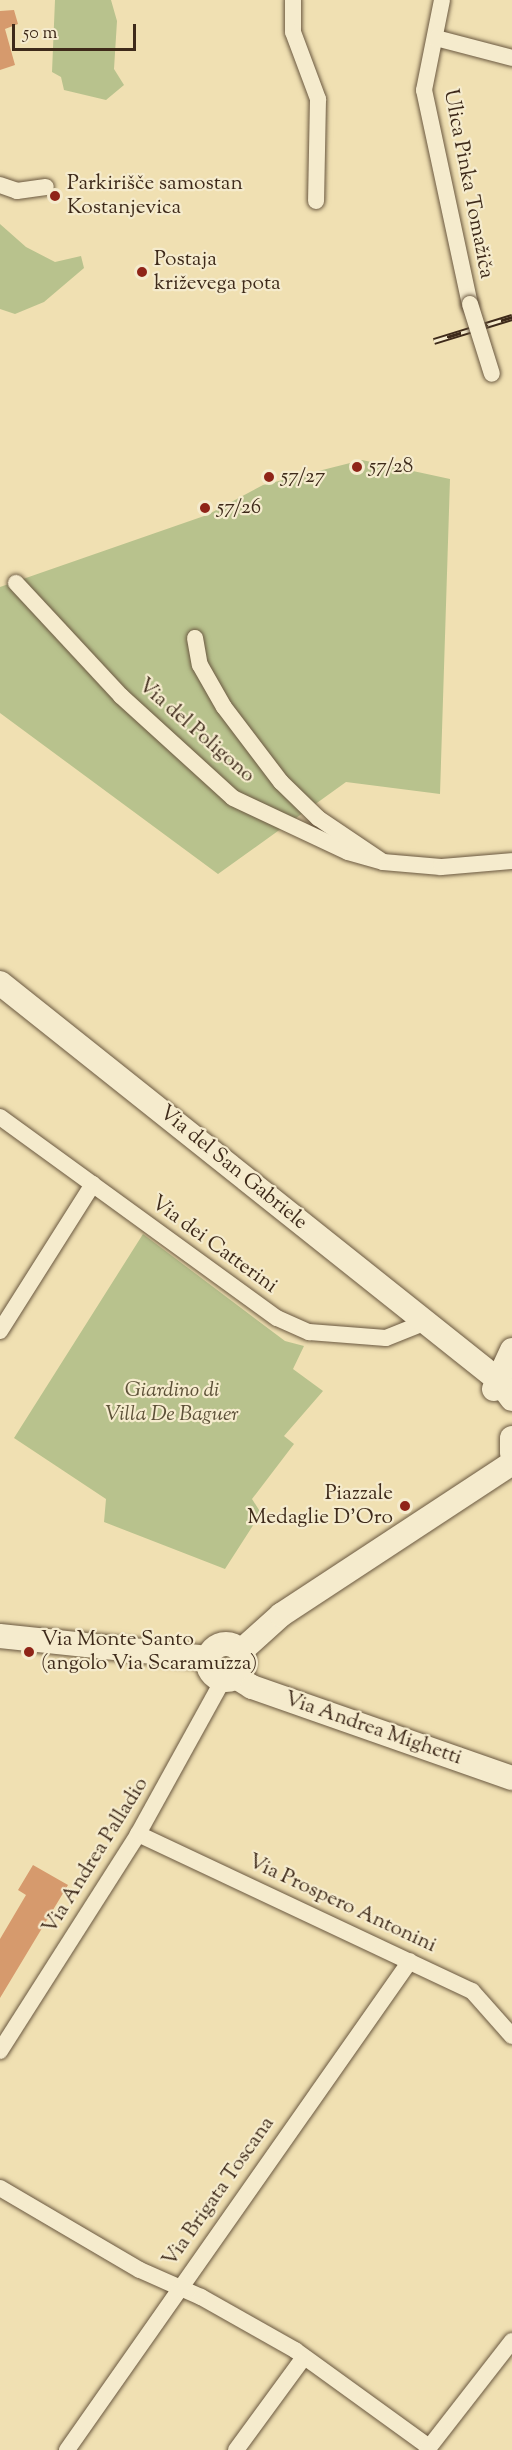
<!DOCTYPE html>
<html>
<head>
<meta charset="utf-8">
<style>
  body { margin:0 }
  #map { position:relative; width:512px; height:2450px; overflow:hidden; background:#f0e0b2; font-family:"Sorts Mill Goudy",serif }
  div>[style] { position:absolute }
  .green>* { inset:0; background:#b8c28d }
  .building>* { inset:0; background:#d69a6d }
  .roads { filter:drop-shadow(0 0 2px #6a5840) drop-shadow(0 0 2px #6a5840) }
  .street>* { height:16px; margin:-8px; padding:0 8px; transform-origin:8px; border-radius:8px; background:#f5ebcd }
  .secondary>* { height:24px; margin:-12px; padding:0 12px; transform-origin:12px; border-radius:12px; background:#f5ebcd }
  .secondary>.ring { margin:-12px; padding:0; box-sizing:content-box; background:none; border:24px solid #f5ebcd; border-radius:50% }
  .rail>* { height:7px; margin-top:-3.5px; transform-origin:0; background:repeating-linear-gradient(90deg,#f5ebcd 0 14px,#3e2a1a 0 28px); box-sizing:border-box; border-block:2px solid #3e2a1a }
  .bridges { filter:drop-shadow(0 0 2px #6a5840) drop-shadow(0 0 2px #6a5840) }
  .street-bridge>* { height:16px; margin:-8px; padding:0 8px; transform-origin:8px; border-radius:8px; background:#f5ebcd }
  .dots>* { width:16px; height:16px; translate:-50% -50%; box-sizing:border-box; border:3px solid #f5ebcd; border-radius:50% }
  span { translate:-50% -50%; white-space:nowrap; text-align:center; line-height:1.15; -webkit-text-stroke:4.5px #f5ebcd; paint-order:stroke }
  .poi-label { font-size:21px; color:#3e2a1a }
  .left { translate:0 -50%; text-align:left }
  .right { translate:-100% -50%; text-align:right }
  .street-label { font-size:21px; color:#3e2a1a }
  .park-label { font-size:21px; color:#5c5037; font-style:italic }
  .scale { position:absolute; left:12px; top:24px; width:124px; height:27px; box-sizing:border-box; border:3px solid #3e2a1a; border-top:0; padding-left:8px; font-size:18px; line-height:21px; white-space:nowrap; color:#3e2a1a; -webkit-text-stroke:4px #f5ebcd; paint-order:stroke }
</style>
</head>
<body>
<div id="map">
  <div class="green">
    <i style="clip-path:polygon(55px 0,111px 0,117px 21px,114px 69px,124px 85px,106px 100px,64px 90px,61px 77px,52px 72px)"></i>
    <i style="clip-path:polygon(0 224px,26px 247px,55px 262px,81px 256px,84px 268px,44px 302px,15px 314px,0 309px)"></i>
    <i style="clip-path:polygon(362px 460px,450px 479px,440px 794px,346px 782px,218px 874px,0 713px,0 587px,207px 515px,263px 485px)"></i>
    <i style="clip-path:polygon(143px 1234px,285px 1341px,304px 1346px,293px 1369px,323px 1391px,284px 1436px,294px 1444px,252px 1499px,261px 1513px,225px 1569px,104px 1522px,106px 1499px,14px 1438px)"></i>
  </div>
  <div class="building">
    <i style="clip-path:polygon(14px 10px,18px 24px,5px 29px,15px 65px,0 70px,0 11px)"></i>
    <i style="clip-path:polygon(33px 1865px,68px 1885px,0 1998px,0 1939px,26px 1895px,18px 1890px)"></i>
  </div>
  <div class="roads">
    <div class="street">
      <i style="left:293px;top:0;width:32px;rotate:90deg"></i>
      <i style="left:293px;top:32px;width:72px;rotate:69.5deg"></i>
      <i style="left:318px;top:99px;width:102px;rotate:91.1deg"></i>
      <i style="left:442px;top:0;width:92px;rotate:101.3deg"></i>
      <i style="left:424px;top:90px;width:219px;rotate:77.9deg"></i>
      <i style="left:436px;top:38px;width:79px;rotate:14.7deg"></i>
      <i style="left:0;top:185px;width:18px;rotate:19deg"></i>
      <i style="left:17px;top:191px;width:29px;rotate:-8deg"></i>
      <i style="left:16px;top:583px;width:154px;rotate:47.1deg"></i>
      <i style="left:121px;top:696px;width:151px;rotate:42.3deg"></i>
      <i style="left:233px;top:798px;width:127px;rotate:25.2deg"></i>
      <i style="left:348px;top:852px;width:36px;rotate:16deg"></i>
      <i style="left:195px;top:638px;width:27px;rotate:80deg"></i>
      <i style="left:200px;top:665px;width:48px;rotate:60.3deg"></i>
      <i style="left:224px;top:707px;width:94px;rotate:52.8deg"></i>
      <i style="left:281px;top:782px;width:52px;rotate:44.2deg"></i>
      <i style="left:318px;top:818px;width:78px;rotate:34.1deg"></i>
      <i style="left:383px;top:862px;width:58px;rotate:4.9deg"></i>
      <i style="left:441px;top:867px;width:71px;rotate:-4.8deg"></i>
      <i style="left:0;top:1117px;width:342px;rotate:36deg"></i>
      <i style="left:277px;top:1318px;width:35px;rotate:24deg"></i>
      <i style="left:309px;top:1332px;width:77px;rotate:4.5deg"></i>
      <i style="left:386px;top:1338px;width:43px;rotate:-21.8deg"></i>
      <i style="left:0;top:1331px;width:174px;rotate:-57.7deg"></i>
      <i style="left:138px;top:1834px;width:369px;rotate:25.2deg"></i>
      <i style="left:472px;top:1991px;width:60px;rotate:48.4deg"></i>
      <i style="left:0;top:2051px;width:257px;rotate:-57.5deg"></i>
      <i style="left:138px;top:1834px;width:176px;rotate:-61.1deg"></i>
      <i style="left:0;top:2188px;width:162px;rotate:30.4deg"></i>
      <i style="left:140px;top:2270px;width:67px;rotate:23.9deg"></i>
      <i style="left:201px;top:2297px;width:108px;rotate:29.4deg"></i>
      <i style="left:295px;top:2350px;width:165px;rotate:35.9deg"></i>
      <i style="left:67px;top:2450px;width:597px;rotate:-54.95deg"></i>
      <i style="left:236px;top:2450px;width:115px;rotate:-53.8deg"></i>
      <i style="left:427px;top:2450px;width:138px;rotate:-52.1deg"></i>
    </div>
    <div class="secondary">
      <i style="left:0;top:983px;width:635px;rotate:38.55deg"></i>
      <i style="left:497px;top:1379px;width:25px;rotate:53deg"></i>
      <i style="left:494px;top:1389px;width:43px;rotate:-65.2deg"></i>
      <i style="left:512px;top:1438px;width:15px;rotate:90deg"></i>
      <i style="left:0;top:1636px;width:209px;rotate:6deg"></i>
      <i class="ring" style="left:208px;top:1644px;width:12px;height:12px"></i>
      <i style="left:241px;top:1651px;width:54px;rotate:-42deg"></i>
      <i style="left:281px;top:1615px;width:277px;rotate:-33.3deg"></i>
      <i style="left:236px;top:1677px;width:19px;rotate:32deg"></i>
      <i style="left:252px;top:1687px;width:275px;rotate:19.3deg"></i>
    </div>
  </div>
  <div class="rail">
    <i style="left:434px;top:341px;width:82px;rotate:-17.1deg"></i>
  </div>
  <div class="bridges">
    <div class="street-bridge">
      <i style="left:470px;top:304px;width:73px;rotate:72.6deg"></i>
    </div>
  </div>
  <div class="dots">
    <i style="left:55px;top:196px;background:#8f2418"></i>
    <i style="left:142px;top:272px;background:#8f2418"></i>
    <i style="left:357px;top:467px;background:#8f2418"></i>
    <i style="left:269px;top:477px;background:#8f2418"></i>
    <i style="left:205px;top:508px;background:#8f2418"></i>
    <i style="left:405px;top:1506px;background:#8f2418"></i>
    <i style="left:29px;top:1652px;background:#8f2418"></i>
  </div>
  <div class="poi-label">
    <span class="left" style="left:67px;top:196px">Parkirišče samostan<br>Kostanjevica</span>
    <span class="left" style="left:154px;top:272px">Postaja<br>križevega pota</span>
    <span class="left" style="left:369px;top:467px">57/28</span>
    <span class="left" style="left:281px;top:477px">57/27</span>
    <span class="left" style="left:217px;top:508px">57/26</span>
    <span class="right" style="left:393px;top:1506px">Piazzale<br>Medaglie D'Oro</span>
    <span class="left" style="left:41px;top:1652px">Via Monte Santo<br>(angolo Via Scaramuzza)</span>
  </div>
  <div class="street-label">
    <span style="left:468px;top:184px;rotate:79deg">Ulica Pinka Tomažiča</span>
    <span style="left:196px;top:731px;rotate:41deg">Via del Poligono</span>
    <span style="left:233px;top:1168px;rotate:39deg">Via del San Gabriele</span>
    <span style="left:214px;top:1245px;rotate:36deg">Via dei Catterini</span>
    <span style="left:373px;top:1729px;rotate:19deg">Via Andrea Mighetti</span>
    <span style="left:96px;top:1856px;rotate:-58deg">Via Andrea Palladio</span>
    <span style="left:342px;top:1904px;rotate:25deg">Via Prospero Antonini</span>
    <span style="left:219px;top:2192px;rotate:-55deg">Via Brigata Toscana</span>
  </div>
  <div class="park-label">
    <span style="left:172px;top:1403px">Giardino di<br>Villa De Baguer</span>
  </div>
  <div class="scale">50 m</div>
</div>
</body>
</html>
